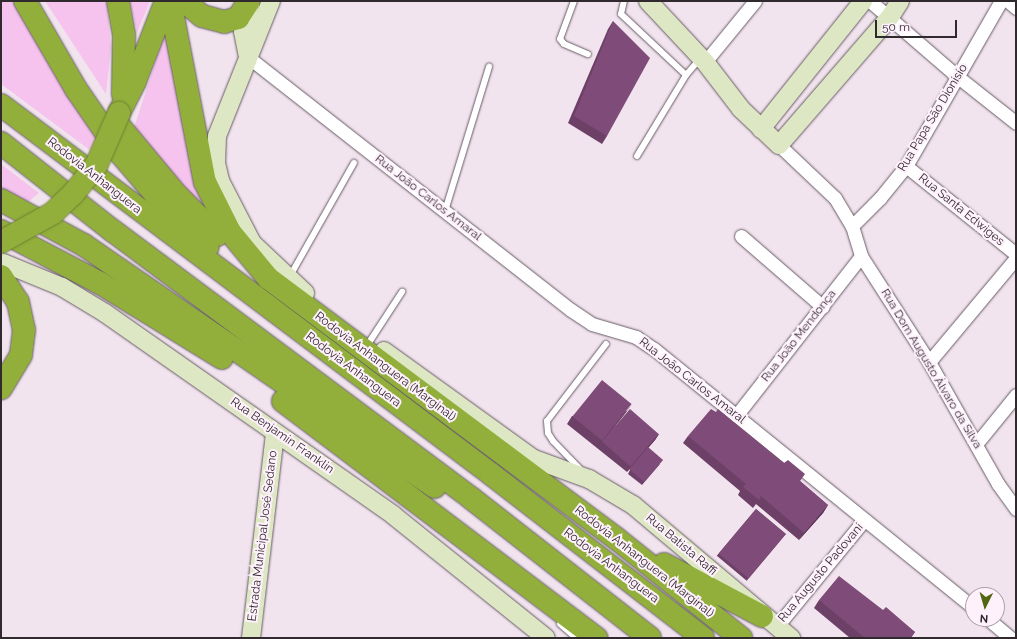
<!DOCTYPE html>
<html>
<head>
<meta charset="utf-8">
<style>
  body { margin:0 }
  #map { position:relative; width:1017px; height:639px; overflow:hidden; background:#f2e4ef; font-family:Raleway,sans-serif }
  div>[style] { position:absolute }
  .green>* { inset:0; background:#f5c3ed }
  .roads { filter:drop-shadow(0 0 1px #665b64) drop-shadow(0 0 1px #665b64) }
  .lane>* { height:6px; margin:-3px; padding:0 3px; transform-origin:3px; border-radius:3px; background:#fff }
  .street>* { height:13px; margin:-6.5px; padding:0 6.5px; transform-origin:6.5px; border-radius:6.5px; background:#fff }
  .secondary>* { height:18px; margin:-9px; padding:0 9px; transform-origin:9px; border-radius:9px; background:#dee7c4 }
  .highway>* { height:22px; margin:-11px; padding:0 11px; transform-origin:11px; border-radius:11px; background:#91af3a }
  .bridges { filter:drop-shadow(0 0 1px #6f8036) drop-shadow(0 0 1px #6f8036) }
  .highway-bridge>* { height:22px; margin:-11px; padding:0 11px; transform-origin:11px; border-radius:11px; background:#91af3a }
  .wall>* { inset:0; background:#6d4067; transform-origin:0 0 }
  .shaded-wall>* { inset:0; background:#593454 }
  .building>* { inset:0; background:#7f4b78; transform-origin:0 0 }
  span { translate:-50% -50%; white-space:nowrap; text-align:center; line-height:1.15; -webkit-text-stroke:4px #fff1fc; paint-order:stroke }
  .street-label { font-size:12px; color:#302a2f }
  .frame { position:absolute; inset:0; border:2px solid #302a2f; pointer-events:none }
  .north { position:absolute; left:965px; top:587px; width:40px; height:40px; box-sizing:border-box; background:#fff1fc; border:1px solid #aca1aa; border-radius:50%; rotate:185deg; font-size:11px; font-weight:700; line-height:16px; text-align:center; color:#302a2f }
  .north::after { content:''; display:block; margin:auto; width:14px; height:18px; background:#536713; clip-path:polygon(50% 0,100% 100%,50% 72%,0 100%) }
  .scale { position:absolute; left:875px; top:20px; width:82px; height:18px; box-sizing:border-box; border:2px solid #302a2f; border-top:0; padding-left:5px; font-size:12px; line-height:14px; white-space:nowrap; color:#302a2f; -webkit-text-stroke:3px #fff1fc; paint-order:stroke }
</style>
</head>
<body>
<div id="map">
  <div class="green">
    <i style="clip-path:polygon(1px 1px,14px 1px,99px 133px,91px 151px,1px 84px)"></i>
    <i style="clip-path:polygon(45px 1px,107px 1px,111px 48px,106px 94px)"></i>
    <i style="clip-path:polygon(130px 1px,150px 1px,137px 33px)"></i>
    <i style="clip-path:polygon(166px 29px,204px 209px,132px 134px)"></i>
    <i style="clip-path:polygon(1px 164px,39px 193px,28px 202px,1px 190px)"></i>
  </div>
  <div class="roads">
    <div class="lane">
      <i style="left:574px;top:1px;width:40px;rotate:110.2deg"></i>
      <i style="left:560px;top:39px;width:6px;rotate:51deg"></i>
      <i style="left:564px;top:44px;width:26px;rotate:23deg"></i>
      <i style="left:624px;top:1px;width:13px;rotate:103deg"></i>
      <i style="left:621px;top:14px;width:89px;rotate:43.2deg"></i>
      <i style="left:686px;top:75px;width:21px;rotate:-49deg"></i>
      <i style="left:637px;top:156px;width:95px;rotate:-58.8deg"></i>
      <i style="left:445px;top:211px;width:151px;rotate:-73deg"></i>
      <i style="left:290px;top:276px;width:130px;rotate:-60.5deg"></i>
      <i style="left:370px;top:341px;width:59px;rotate:-56.9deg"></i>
      <i style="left:581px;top:470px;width:40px;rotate:-134deg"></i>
      <i style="left:553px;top:441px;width:9px;rotate:-122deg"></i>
      <i style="left:548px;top:433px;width:12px;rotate:-95deg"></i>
      <i style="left:547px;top:421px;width:97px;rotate:-52.5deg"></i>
      <i style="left:560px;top:624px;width:21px;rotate:41deg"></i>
    </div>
    <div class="street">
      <i style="left:870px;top:1px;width:116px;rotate:40.8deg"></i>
      <i style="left:958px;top:77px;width:74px;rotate:38.4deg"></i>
      <i style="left:1008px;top:1px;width:11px;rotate:41deg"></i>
      <i style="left:248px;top:57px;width:410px;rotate:38.1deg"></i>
      <i style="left:571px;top:310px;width:25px;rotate:34deg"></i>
      <i style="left:592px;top:324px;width:46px;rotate:16.5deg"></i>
      <i style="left:636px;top:337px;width:22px;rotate:34deg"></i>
      <i style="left:654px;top:349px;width:410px;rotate:39deg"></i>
      <i style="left:705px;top:62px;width:79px;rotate:-50.7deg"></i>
      <i style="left:779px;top:145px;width:77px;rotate:43.4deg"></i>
      <i style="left:835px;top:198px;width:33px;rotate:59deg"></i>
      <i style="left:852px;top:226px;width:31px;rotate:73deg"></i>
      <i style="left:861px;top:256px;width:126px;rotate:57.3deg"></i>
      <i style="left:929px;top:362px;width:140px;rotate:60.5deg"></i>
      <i style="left:998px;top:484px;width:31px;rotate:54deg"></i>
      <i style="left:906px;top:166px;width:141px;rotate:38.7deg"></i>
      <i style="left:852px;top:226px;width:40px;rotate:-45deg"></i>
      <i style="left:880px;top:198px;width:41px;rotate:-50.9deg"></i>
      <i style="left:906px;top:166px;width:190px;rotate:-60.1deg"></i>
      <i style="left:741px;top:236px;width:108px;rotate:40.9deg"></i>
      <i style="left:929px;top:362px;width:136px;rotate:-50.1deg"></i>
      <i style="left:736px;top:416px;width:203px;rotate:-52deg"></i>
      <i style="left:977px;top:443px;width:62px;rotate:-50.9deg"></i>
      <i style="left:988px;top:619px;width:30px;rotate:40deg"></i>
      <i style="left:777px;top:626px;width:137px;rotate:-50.6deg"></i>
    </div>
    <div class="secondary">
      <i style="left:271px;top:1px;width:145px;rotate:111.8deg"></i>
      <i style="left:217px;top:136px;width:27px;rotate:92deg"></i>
      <i style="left:216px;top:163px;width:18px;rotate:77deg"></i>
      <i style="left:220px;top:181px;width:70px;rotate:62.7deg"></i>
      <i style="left:252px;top:243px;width:73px;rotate:43.3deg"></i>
      <i style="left:648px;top:1px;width:83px;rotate:46.9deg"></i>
      <i style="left:705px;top:62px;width:59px;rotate:52.5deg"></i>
      <i style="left:741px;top:109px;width:52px;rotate:43.5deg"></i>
      <i style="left:779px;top:145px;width:169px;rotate:-49.1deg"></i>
      <i style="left:890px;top:17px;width:19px;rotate:-58deg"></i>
      <i style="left:248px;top:57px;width:26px;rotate:-101deg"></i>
      <i style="left:243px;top:31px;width:28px;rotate:-75deg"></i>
      <i style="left:761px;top:129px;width:164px;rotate:-51.4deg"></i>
      <i style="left:1px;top:262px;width:66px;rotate:22.3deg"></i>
      <i style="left:62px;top:287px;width:50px;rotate:31.2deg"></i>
      <i style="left:105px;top:313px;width:352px;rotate:35deg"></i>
      <i style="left:393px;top:515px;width:196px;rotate:38.8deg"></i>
      <i style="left:384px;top:351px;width:185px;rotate:35.8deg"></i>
      <i style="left:534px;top:459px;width:59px;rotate:20deg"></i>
      <i style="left:589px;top:479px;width:51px;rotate:30.6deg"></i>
      <i style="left:633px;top:505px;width:207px;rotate:40.1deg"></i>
      <i style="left:251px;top:638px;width:205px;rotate:-83.3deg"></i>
    </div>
    <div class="highway">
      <i style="left:25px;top:1px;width:102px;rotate:59.9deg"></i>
      <i style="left:76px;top:89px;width:78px;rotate:55.5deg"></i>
      <i style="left:120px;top:153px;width:82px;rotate:49.5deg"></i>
      <i style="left:173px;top:215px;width:47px;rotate:42.4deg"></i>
      <i style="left:118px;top:1px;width:35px;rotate:80deg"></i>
      <i style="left:124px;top:35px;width:59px;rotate:91deg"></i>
      <i style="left:170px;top:1px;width:184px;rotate:79.1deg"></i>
      <i style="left:205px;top:182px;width:56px;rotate:63.4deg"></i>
      <i style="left:230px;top:232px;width:60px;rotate:50.4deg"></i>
      <i style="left:268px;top:278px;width:436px;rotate:36.8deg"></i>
      <i style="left:617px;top:539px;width:159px;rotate:38.6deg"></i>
      <i style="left:184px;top:1px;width:23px;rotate:40deg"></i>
      <i style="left:202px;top:16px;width:23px;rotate:15deg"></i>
      <i style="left:224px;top:22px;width:15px;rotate:-16deg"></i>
      <i style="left:238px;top:18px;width:20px;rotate:-57deg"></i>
      <i style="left:1px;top:105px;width:613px;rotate:36.98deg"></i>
      <i style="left:491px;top:474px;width:268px;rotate:37.7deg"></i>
      <i style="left:119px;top:113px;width:36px;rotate:-63deg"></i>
      <i style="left:135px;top:81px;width:86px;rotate:-68.8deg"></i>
      <i style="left:116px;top:122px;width:94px;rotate:50.2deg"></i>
      <i style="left:176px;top:194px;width:58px;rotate:45deg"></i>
      <i style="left:1px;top:143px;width:142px;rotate:38.2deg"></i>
      <i style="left:113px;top:231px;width:447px;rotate:36.7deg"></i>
      <i style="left:471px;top:498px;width:227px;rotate:38deg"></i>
      <i style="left:1px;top:200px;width:94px;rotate:28.5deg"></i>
      <i style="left:84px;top:245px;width:426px;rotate:34.6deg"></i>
      <i style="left:1px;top:231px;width:112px;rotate:27.7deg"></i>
      <i style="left:100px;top:283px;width:143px;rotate:31.6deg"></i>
      <i style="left:1px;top:276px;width:31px;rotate:57deg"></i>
      <i style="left:18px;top:302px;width:29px;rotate:78deg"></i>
      <i style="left:24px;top:330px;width:25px;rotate:97deg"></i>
      <i style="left:21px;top:355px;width:39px;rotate:121deg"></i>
      <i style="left:283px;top:401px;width:393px;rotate:37.1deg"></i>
      <i style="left:664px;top:564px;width:111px;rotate:28deg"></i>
    </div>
  </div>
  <div class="bridges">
    <div class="highway-bridge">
      <i style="left:1px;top:242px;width:60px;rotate:-29.1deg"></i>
      <i style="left:53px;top:213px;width:28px;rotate:-44deg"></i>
      <i style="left:73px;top:194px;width:36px;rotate:-51deg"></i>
      <i style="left:96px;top:166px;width:58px;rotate:-66.5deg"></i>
    </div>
  </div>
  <div class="wall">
    <i style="clip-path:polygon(613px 21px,607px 136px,602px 144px,568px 123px,608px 29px)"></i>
    <i style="clip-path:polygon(627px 411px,609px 434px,659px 434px,655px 440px,627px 472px,567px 424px,572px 416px)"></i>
    <i style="clip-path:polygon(688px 436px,800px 481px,828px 505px,823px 513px,799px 540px,756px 504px,753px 508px,738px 495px,740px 491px,683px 443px)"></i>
    <i style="clip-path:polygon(660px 464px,642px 485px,628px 474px,630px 470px)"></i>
    <i style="left:756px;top:509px;width:39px;height:61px;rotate:40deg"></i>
    <i style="clip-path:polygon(819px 600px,883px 610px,915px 632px,911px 638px,850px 638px,814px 608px)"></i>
  </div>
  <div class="shaded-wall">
    <i style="clip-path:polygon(632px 404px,627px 411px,602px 442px)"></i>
    <i style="clip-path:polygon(659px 434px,655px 440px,627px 472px,631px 466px)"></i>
    <i style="clip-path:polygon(828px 505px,823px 513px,799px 540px,804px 533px)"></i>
  </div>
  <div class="building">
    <i style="clip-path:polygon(613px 21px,650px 58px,607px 136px,574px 116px)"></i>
    <i style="left:602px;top:380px;width:38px;height:47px;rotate:39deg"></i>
    <i style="left:630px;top:409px;width:38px;height:43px;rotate:41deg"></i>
    <i style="clip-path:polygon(711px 409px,716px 412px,718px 409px,784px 463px,788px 460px,805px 474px,800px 481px,828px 505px,804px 533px,761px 496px,759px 500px,743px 487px,746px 484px,688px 436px)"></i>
    <i style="left:648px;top:447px;width:20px;height:29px;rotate:41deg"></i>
    <i style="left:756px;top:509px;width:39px;height:58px;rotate:40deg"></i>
    <i style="clip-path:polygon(839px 576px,883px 610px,886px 607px,915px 632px,910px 638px,865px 638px,819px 600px)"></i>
  </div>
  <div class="street-label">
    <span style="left:933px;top:118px;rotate:-59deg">Rua Papa São Dionisío</span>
    <span style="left:94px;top:176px;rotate:38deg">Rodovia Anhanguera</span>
    <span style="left:428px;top:198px;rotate:38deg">Rua João Carlos Amaral</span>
    <span style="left:961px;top:210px;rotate:39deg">Rua Santa Edwiges</span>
    <span style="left:799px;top:336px;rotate:-52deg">Rua João Mendonça</span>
    <span style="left:385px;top:367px;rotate:37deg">Rodovia Anhanguera (Marginal)</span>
    <span style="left:931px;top:369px;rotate:59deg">Rua Dom Augusto Álvaro da Silva</span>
    <span style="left:353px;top:370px;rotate:37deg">Rodovia Anhanguera</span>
    <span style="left:692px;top:381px;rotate:38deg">Rua João Carlos Amaral</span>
    <span style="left:282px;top:436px;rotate:35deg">Rua Benjamin Franklin</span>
    <span style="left:263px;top:536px;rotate:-83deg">Estrada Municipal José Sedano</span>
    <span style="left:681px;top:545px;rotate:40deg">Rua Batista Raffi</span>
    <span style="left:644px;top:562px;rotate:38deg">Rodovia Anhanguera (Marginal)</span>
    <span style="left:611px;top:566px;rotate:37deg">Rodovia Anhanguera</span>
    <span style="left:821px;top:573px;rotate:-50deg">Rua Augusto Padovani</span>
  </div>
  <div class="frame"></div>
  <div class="north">N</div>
  <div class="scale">50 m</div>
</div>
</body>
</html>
